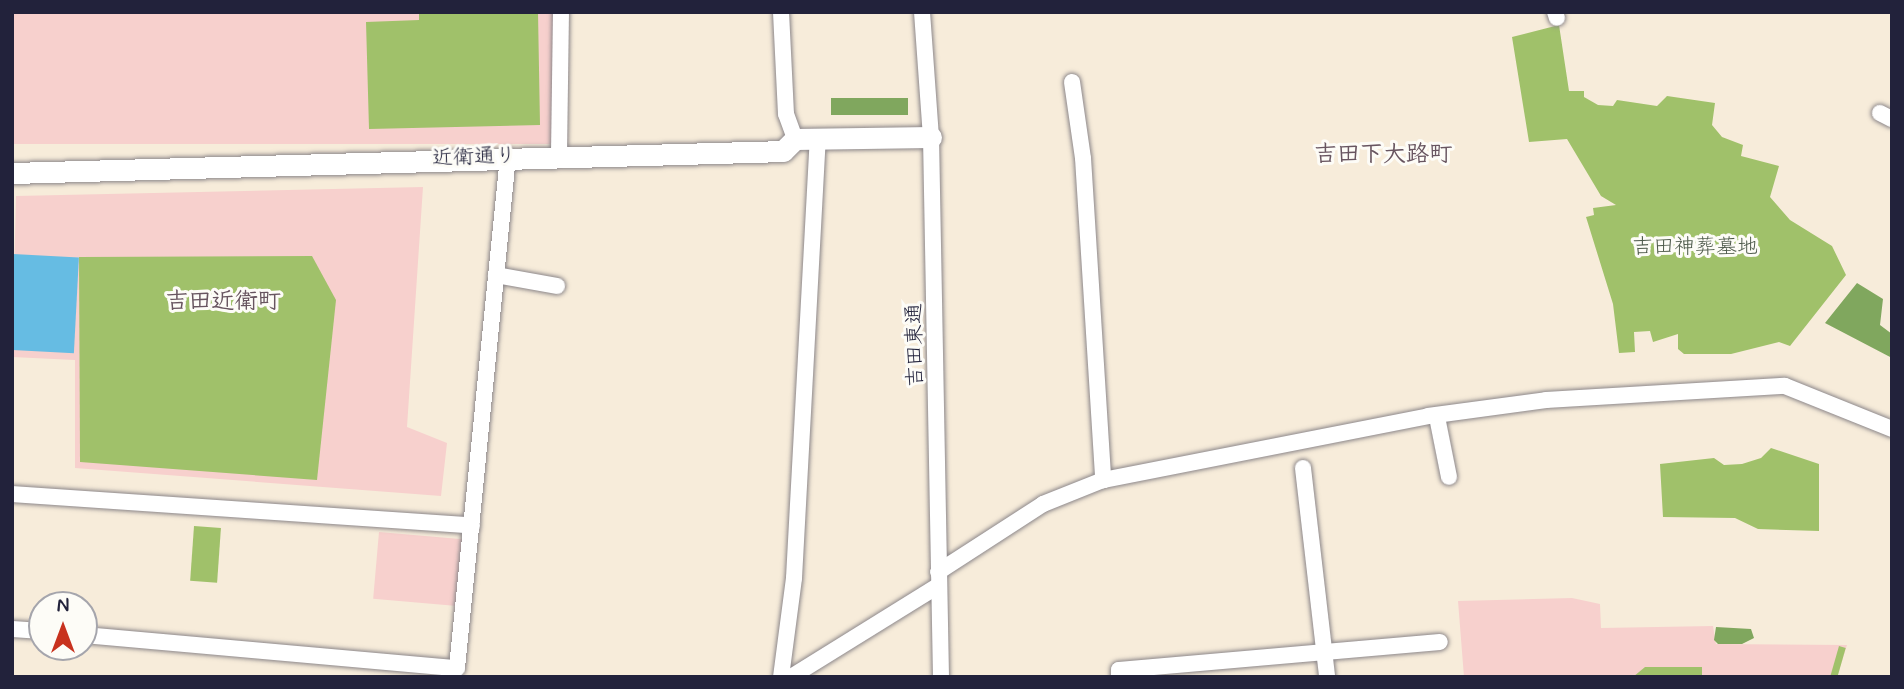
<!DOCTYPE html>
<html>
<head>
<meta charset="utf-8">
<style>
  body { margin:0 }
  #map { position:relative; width:1904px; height:689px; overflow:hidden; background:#f7ecda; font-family:Mynerve,"Klee One",sans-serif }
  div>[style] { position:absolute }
  .built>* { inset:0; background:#f7d0cd; transform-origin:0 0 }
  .green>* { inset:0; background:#a0c16a; transform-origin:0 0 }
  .forest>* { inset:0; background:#80a75e; transform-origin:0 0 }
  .water>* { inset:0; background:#66bce3; transform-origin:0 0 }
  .roads { filter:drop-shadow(0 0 2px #8c878a) drop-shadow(0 0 2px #8c878a) }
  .minor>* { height:16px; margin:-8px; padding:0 8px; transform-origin:8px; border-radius:8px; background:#fff }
  .tertiary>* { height:21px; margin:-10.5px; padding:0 10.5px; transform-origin:10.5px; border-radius:10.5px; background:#fff }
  span { translate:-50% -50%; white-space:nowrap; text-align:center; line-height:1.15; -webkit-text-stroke:6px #fdfcf7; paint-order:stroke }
  .street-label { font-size:21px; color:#22223b }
  .park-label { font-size:21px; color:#4e5a4b }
  .neighbourhood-label { font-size:23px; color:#685560; font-weight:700 }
  .frame { position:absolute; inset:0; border:14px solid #22223b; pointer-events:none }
  .north { position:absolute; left:28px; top:591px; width:70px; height:70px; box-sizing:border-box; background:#fdfcf7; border:2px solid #a5a5ac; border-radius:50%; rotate:0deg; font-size:19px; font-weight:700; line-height:28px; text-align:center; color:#22223b }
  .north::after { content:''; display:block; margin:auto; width:24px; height:32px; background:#c8321e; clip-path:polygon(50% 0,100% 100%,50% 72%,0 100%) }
</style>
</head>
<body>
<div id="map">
  <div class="built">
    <i style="left:12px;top:12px;width:543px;height:132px"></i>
    <i style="clip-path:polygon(423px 187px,407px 427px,447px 443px,441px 496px,75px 468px,75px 360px,12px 357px,16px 196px)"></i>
    <i style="left:379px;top:532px;width:84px;height:67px;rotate:5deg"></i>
    <i style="clip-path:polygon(1572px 598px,1600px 604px,1601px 628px,1713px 626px,1716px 644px,1847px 645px,1837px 677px,1464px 677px,1458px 601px)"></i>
  </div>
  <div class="green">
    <i style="clip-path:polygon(419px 12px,538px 12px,540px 125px,369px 129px,366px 22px,419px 20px)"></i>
    <i style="clip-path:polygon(1559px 25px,1569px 91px,1584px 91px,1584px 97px,1598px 105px,1613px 106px,1617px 100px,1657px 106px,1667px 96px,1715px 103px,1712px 125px,1722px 137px,1743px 145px,1741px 156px,1779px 166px,1770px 197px,1790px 220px,1832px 246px,1846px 275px,1790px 346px,1779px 342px,1731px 354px,1684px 354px,1678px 349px,1678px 334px,1653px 342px,1650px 331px,1634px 332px,1635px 352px,1619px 353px,1613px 304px,1586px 217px,1594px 215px,1593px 208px,1616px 205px,1601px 196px,1567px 139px,1529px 142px,1512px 37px)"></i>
    <i style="clip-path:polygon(312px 256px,336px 300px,317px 480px,80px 462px,79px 257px)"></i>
    <i style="clip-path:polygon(1771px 448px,1819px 464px,1819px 531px,1758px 529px,1735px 518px,1663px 517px,1660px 464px,1714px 458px,1724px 465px,1742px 464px,1761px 458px)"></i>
    <i style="left:194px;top:526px;width:27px;height:55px;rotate:4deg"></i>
    <i style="left:1839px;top:646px;width:7px;height:33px;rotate:16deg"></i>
    <i style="clip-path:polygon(1645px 667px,1702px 667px,1702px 677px,1633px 677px)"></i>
  </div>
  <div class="forest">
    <i style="left:908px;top:98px;width:17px;height:77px;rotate:90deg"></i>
    <i style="clip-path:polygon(1857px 283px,1883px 299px,1880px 325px,1892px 334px,1892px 358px,1825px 323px)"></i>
    <i style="clip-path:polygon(1716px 627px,1751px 629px,1754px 638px,1742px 644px,1718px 644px,1714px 640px)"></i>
  </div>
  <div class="water">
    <i style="left:13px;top:254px;width:66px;height:96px;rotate:3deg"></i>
  </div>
  <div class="roads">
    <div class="minor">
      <i style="left:781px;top:12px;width:102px;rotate:87.2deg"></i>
      <i style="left:786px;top:114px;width:27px;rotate:70deg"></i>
      <i style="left:922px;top:12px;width:125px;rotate:85.9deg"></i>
      <i style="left:931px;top:137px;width:540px;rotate:88.94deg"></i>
      <i style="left:1555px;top:12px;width:6px;rotate:72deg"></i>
      <i style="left:1072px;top:82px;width:77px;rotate:81.8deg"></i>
      <i style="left:1083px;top:158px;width:323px;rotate:86.4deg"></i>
      <i style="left:1880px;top:113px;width:13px;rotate:27deg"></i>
      <i style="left:559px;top:154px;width:142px;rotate:-89.2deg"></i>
      <i style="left:496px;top:275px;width:62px;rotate:10.2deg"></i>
      <i style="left:1437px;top:417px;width:61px;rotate:78.7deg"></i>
      <i style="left:1303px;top:468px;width:210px;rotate:83.4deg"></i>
      <i style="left:12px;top:494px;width:461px;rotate:3.9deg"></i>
      <i style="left:938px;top:572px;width:125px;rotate:-32.9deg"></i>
      <i style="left:1043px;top:504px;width:65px;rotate:-21.8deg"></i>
      <i style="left:1103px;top:480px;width:331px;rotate:-11.1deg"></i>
      <i style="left:1428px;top:416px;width:119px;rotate:-7.7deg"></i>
      <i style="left:1546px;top:400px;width:239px;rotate:-3.4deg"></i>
      <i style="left:1785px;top:386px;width:115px;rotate:21.9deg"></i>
      <i style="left:12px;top:629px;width:30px;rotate:4deg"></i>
      <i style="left:84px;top:635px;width:374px;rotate:5.1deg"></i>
      <i style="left:457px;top:668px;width:515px;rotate:-84.31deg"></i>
      <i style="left:781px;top:677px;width:100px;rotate:-82.5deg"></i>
      <i style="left:794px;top:578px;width:440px;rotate:-86.9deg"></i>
      <i style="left:791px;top:677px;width:173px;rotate:-31.8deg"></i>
      <i style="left:1119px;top:677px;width:7px;rotate:-90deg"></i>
      <i style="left:1119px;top:670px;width:322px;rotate:-5deg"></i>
    </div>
    <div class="tertiary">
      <i style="left:12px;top:173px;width:771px;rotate:-1.63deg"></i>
      <i style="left:783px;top:151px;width:17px;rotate:-45deg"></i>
      <i style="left:795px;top:139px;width:136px;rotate:-0.8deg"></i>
    </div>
  </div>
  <div class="street-label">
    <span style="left:474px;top:157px;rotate:-2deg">近衛通り</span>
    <span style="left:915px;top:345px;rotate:-91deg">吉田東通</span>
  </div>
  <div class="park-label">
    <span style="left:1695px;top:247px">吉田神葬墓地</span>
  </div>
  <div class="neighbourhood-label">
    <span style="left:1383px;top:155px">吉田下大路町</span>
    <span style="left:223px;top:302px">吉田近衛町</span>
  </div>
  <div class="frame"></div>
  <div class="north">N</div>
</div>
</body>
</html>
